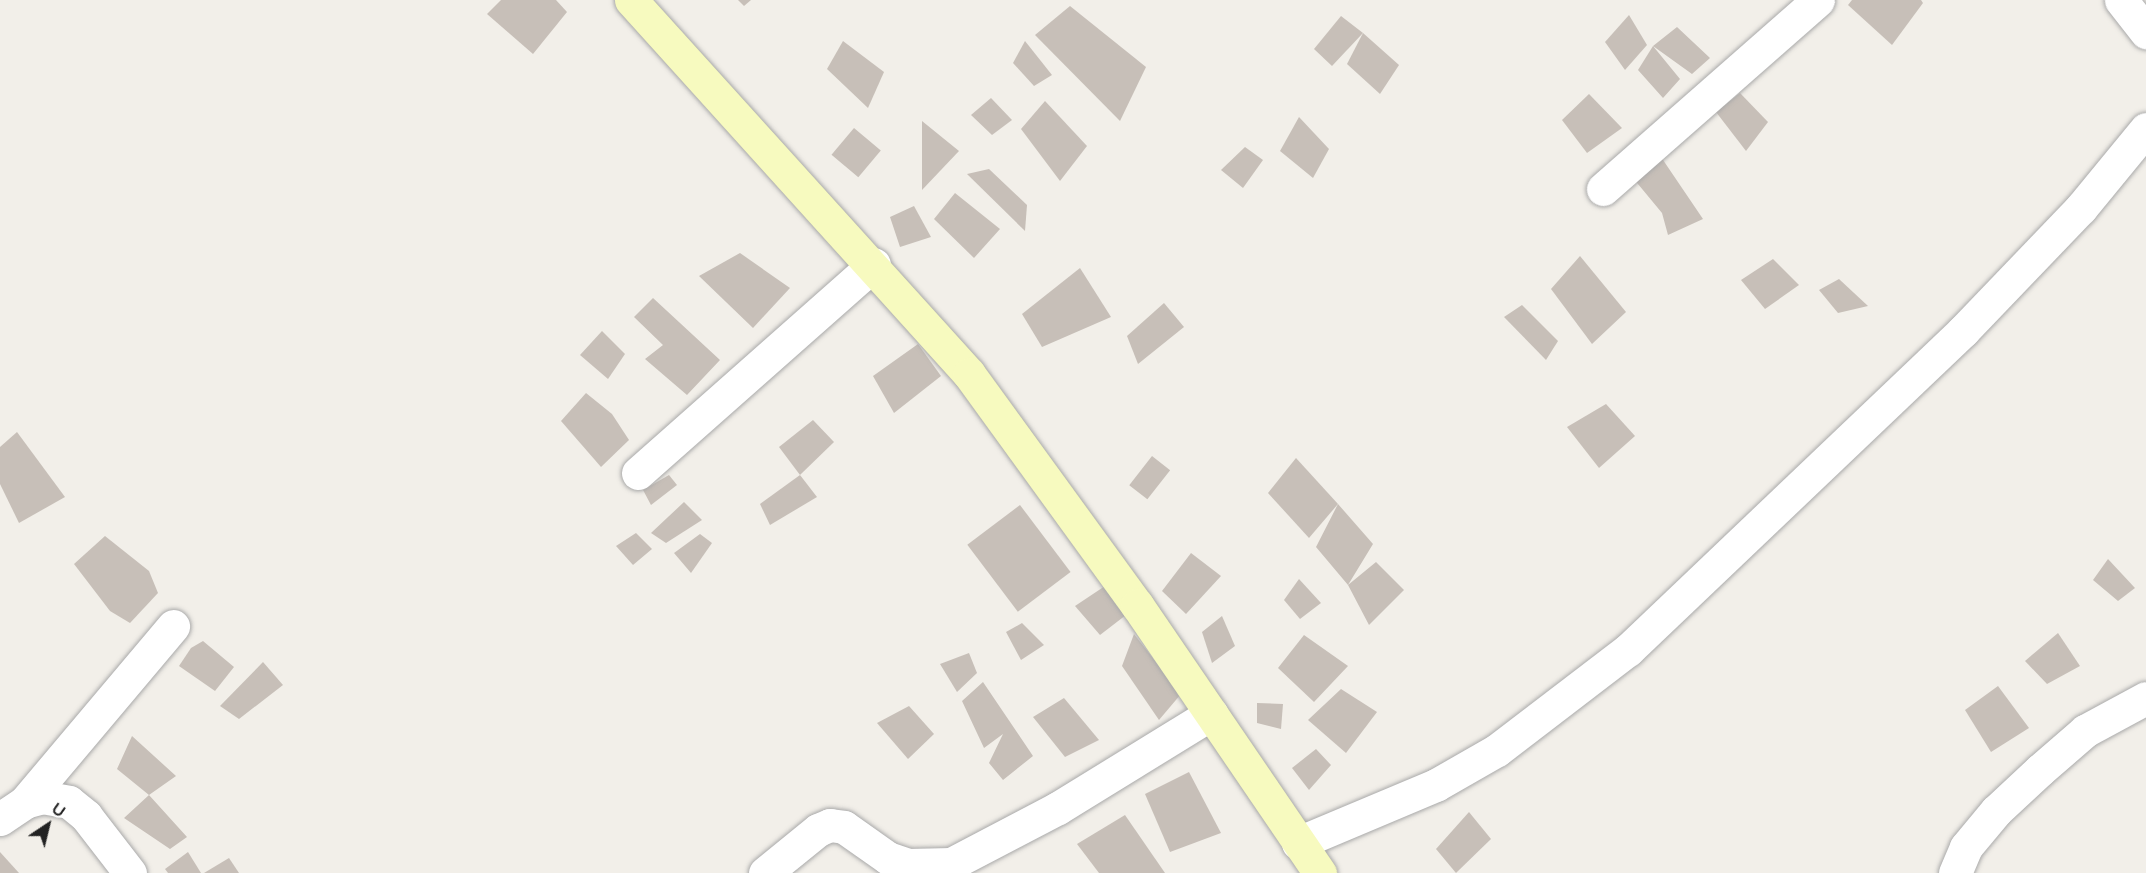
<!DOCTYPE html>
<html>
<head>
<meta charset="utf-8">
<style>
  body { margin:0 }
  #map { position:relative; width:2146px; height:873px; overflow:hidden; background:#f2efe9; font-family:"Varela Round",sans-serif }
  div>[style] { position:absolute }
  .building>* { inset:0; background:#c7bfb8; transform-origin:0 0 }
  .roads { filter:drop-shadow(0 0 2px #a9a9a9) drop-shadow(0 0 2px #a9a9a9) }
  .street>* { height:33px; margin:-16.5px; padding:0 16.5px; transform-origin:16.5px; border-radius:16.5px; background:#fff }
  .secondary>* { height:33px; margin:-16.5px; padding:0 16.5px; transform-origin:16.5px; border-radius:16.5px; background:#f7fabf }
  span { translate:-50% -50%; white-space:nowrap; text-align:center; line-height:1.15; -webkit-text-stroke:4.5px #fff; paint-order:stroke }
  .north { position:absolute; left:18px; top:795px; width:60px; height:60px; -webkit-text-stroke:4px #fff; paint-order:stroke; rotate:35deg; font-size:16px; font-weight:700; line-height:24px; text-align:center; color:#222 }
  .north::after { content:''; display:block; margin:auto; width:21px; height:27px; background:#222; clip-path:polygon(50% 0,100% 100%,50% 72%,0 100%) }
</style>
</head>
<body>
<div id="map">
  <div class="building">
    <i style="clip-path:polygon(501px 0,556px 0,567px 12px,533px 54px,487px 14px)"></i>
    <i style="clip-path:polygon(738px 0,751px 0,744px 6px)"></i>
    <i style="clip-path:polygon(1852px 0,1921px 0,1923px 3px,1892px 45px,1848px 5px)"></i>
    <i style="clip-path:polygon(1070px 6px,1146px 67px,1120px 121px,1035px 35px)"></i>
    <i style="clip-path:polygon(1629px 15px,1647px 45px,1625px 70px,1605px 42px)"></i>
    <i style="clip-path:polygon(1341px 16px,1363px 33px,1332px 66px,1314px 49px)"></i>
    <i style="clip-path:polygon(1677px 27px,1710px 58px,1692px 74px,1653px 46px,1680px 79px,1663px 98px,1638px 70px,1653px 46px)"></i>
    <i style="clip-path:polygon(1363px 33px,1399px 65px,1380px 94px,1347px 64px)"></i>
    <i style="clip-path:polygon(843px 41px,884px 72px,868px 108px,827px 69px)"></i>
    <i style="clip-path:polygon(1025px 41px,1052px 75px,1034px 86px,1013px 63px)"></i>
    <i style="clip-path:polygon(1740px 93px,1768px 122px,1746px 151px,1716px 112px)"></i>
    <i style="clip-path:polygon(1589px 94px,1622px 128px,1587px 153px,1562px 120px)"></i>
    <i style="clip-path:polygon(991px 98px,1012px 120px,992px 135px,971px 115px)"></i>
    <i style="clip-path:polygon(1045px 101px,1087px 146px,1060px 181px,1021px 129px)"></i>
    <i style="clip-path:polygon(1299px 117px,1329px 149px,1313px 178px,1280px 151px)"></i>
    <i style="clip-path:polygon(922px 121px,959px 151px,922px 190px)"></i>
    <i style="left:854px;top:128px;width:35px;height:35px;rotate:40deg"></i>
    <i style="clip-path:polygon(1245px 147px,1263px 160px,1243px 188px,1221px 170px)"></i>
    <i style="clip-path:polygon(1661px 157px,1703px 219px,1668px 235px,1662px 213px,1633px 178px)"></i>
    <i style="clip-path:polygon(989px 169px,1027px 205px,1025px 231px,967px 174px)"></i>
    <i style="clip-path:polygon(955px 193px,1000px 229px,974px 258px,934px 219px)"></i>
    <i style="clip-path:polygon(914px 206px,931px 237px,900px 247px,890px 217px)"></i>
    <i style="clip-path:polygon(740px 253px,790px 288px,753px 328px,699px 276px)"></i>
    <i style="clip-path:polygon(1580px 256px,1626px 312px,1592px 344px,1551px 289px)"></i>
    <i style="clip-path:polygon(1773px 259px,1799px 285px,1765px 309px,1741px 280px)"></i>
    <i style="clip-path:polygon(1080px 268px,1111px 317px,1042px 347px,1022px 314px)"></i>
    <i style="clip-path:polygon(1839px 279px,1868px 306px,1838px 313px,1819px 290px)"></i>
    <i style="clip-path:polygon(653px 298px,720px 360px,687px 395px,645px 359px,663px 345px,634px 317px)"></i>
    <i style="clip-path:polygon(1164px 303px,1184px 327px,1138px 364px,1127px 336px)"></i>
    <i style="clip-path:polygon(1522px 305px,1558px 341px,1546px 360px,1504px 317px)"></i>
    <i style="clip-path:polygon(602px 331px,625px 354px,608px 379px,580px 355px)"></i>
    <i style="clip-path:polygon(918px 344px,941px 376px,894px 413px,873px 376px)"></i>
    <i style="clip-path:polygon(586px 393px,612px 414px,629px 440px,601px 467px,561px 421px)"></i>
    <i style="clip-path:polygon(1606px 404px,1635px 436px,1599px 468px,1567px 427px)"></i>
    <i style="clip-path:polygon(813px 420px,834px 442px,800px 475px,779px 447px)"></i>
    <i style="clip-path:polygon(17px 432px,65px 497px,19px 523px,0 484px,0 447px)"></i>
    <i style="left:1152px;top:456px;width:23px;height:37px;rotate:38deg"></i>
    <i style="clip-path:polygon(1296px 458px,1338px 504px,1309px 538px,1268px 493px)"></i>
    <i style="clip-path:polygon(669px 475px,677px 485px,651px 505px,643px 490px)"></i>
    <i style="clip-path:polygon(800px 475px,817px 497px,770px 525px,760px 504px)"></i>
    <i style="clip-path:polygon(684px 502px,702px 520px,666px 543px,651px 533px)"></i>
    <i style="clip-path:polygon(1338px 504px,1373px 544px,1348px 585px,1376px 562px,1404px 590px,1369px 625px,1348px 585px,1316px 547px)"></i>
    <i style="left:1020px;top:505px;width:84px;height:66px;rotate:53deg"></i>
    <i style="clip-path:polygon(636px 533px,652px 549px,633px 565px,616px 546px)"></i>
    <i style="clip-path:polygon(700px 534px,712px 543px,691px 573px,674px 553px)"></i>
    <i style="clip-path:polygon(105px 536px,149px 571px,158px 593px,130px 623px,110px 611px,74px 564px)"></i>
    <i style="clip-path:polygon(1191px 553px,1221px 576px,1186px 614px,1162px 591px)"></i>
    <i style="clip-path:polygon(2108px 559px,2135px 588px,2118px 601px,2093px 580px)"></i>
    <i style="clip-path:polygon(1299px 579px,1321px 603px,1300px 619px,1284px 600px)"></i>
    <i style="clip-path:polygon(1108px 584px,1126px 615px,1100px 635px,1075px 606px)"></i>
    <i style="clip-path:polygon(1222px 616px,1235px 646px,1212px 663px,1202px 632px)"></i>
    <i style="clip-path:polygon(1022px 623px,1044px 645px,1021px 660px,1006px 632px)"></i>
    <i style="clip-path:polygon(2058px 633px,2080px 666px,2047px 684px,2025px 661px)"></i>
    <i style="clip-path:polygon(1134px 634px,1181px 694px,1159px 720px,1122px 666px)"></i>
    <i style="clip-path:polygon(1304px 635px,1348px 666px,1314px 702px,1278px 668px)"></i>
    <i style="clip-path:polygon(203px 641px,234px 667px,215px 691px,179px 666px,191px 648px)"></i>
    <i style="clip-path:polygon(969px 653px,977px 673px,957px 692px,940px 664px)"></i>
    <i style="clip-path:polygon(263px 662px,283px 685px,239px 719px,220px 706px)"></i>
    <i style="clip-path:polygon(983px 682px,1033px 756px,1003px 780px,989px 763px,1003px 734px,984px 748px,962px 701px)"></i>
    <i style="clip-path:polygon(1998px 686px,2029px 728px,1991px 752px,1965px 710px)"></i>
    <i style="clip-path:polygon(1341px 689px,1377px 712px,1346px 753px,1308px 720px)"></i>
    <i style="clip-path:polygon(1064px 698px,1099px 740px,1065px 757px,1033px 717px)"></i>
    <i style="clip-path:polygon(1257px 703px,1283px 704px,1281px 729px,1257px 723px)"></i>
    <i style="clip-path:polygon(909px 706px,934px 734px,908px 759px,877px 723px)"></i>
    <i style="clip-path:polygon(132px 736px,176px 776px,149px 795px,187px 837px,170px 849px,124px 818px,149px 795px,117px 769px)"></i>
    <i style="clip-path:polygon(1316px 749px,1331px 765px,1309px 790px,1292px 768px)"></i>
    <i style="clip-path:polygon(1189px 772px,1221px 833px,1170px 852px,1145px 794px)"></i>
    <i style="clip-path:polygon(1469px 812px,1491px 839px,1456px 873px,1436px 849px)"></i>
    <i style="clip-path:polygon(1125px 815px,1165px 873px,1099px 873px,1077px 844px)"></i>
    <i style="clip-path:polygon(0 852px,19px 873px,0 873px)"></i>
    <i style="clip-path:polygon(188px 852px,201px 873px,168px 873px,165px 869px)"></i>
    <i style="clip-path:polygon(229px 858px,239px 873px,204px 873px)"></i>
  </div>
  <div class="roads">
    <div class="street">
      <i style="left:2121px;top:0;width:41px;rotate:52deg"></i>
      <i style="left:1603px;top:189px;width:286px;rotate:-41.3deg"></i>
      <i style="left:638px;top:473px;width:315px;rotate:-41.5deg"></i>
      <i style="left:25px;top:802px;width:230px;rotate:-49.9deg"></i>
      <i style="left:0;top:819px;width:30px;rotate:-34deg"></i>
      <i style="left:25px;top:802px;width:18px;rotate:-16deg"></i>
      <i style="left:42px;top:797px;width:27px;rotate:10deg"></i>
      <i style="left:69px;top:802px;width:22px;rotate:39deg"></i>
      <i style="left:86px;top:816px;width:72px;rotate:52.3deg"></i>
      <i style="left:1298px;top:843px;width:150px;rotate:-22.8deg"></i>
      <i style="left:1436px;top:785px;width:70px;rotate:-29.8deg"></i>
      <i style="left:1497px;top:750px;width:165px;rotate:-37.4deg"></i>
      <i style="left:1628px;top:650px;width:463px;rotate:-43.6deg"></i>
      <i style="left:1963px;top:331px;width:170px;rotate:-46.2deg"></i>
      <i style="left:2081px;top:208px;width:102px;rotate:-50.6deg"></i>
      <i style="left:765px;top:873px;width:68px;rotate:-39.1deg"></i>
      <i style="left:818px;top:830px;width:13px;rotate:-23deg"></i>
      <i style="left:830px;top:825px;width:14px;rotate:8deg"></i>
      <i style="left:844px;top:827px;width:54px;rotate:35.2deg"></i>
      <i style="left:888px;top:858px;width:21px;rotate:19deg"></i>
      <i style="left:908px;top:865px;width:43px;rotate:-1.3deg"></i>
      <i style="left:951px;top:864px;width:121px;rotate:-27.6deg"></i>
      <i style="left:1058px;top:808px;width:180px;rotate:-31.6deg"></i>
      <i style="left:1955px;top:873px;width:28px;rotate:-67deg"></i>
      <i style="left:1966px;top:847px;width:47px;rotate:-50.2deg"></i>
      <i style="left:1996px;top:811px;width:60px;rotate:-43deg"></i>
      <i style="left:2040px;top:770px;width:60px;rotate:-40.9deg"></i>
      <i style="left:2085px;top:731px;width:69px;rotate:-28.4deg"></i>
    </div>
    <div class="secondary">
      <i style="left:631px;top:0;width:504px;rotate:47.89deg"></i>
      <i style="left:969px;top:374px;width:286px;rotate:54deg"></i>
      <i style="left:1137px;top:605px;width:325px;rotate:55.7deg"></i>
    </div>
  </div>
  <div class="north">U</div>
</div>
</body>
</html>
